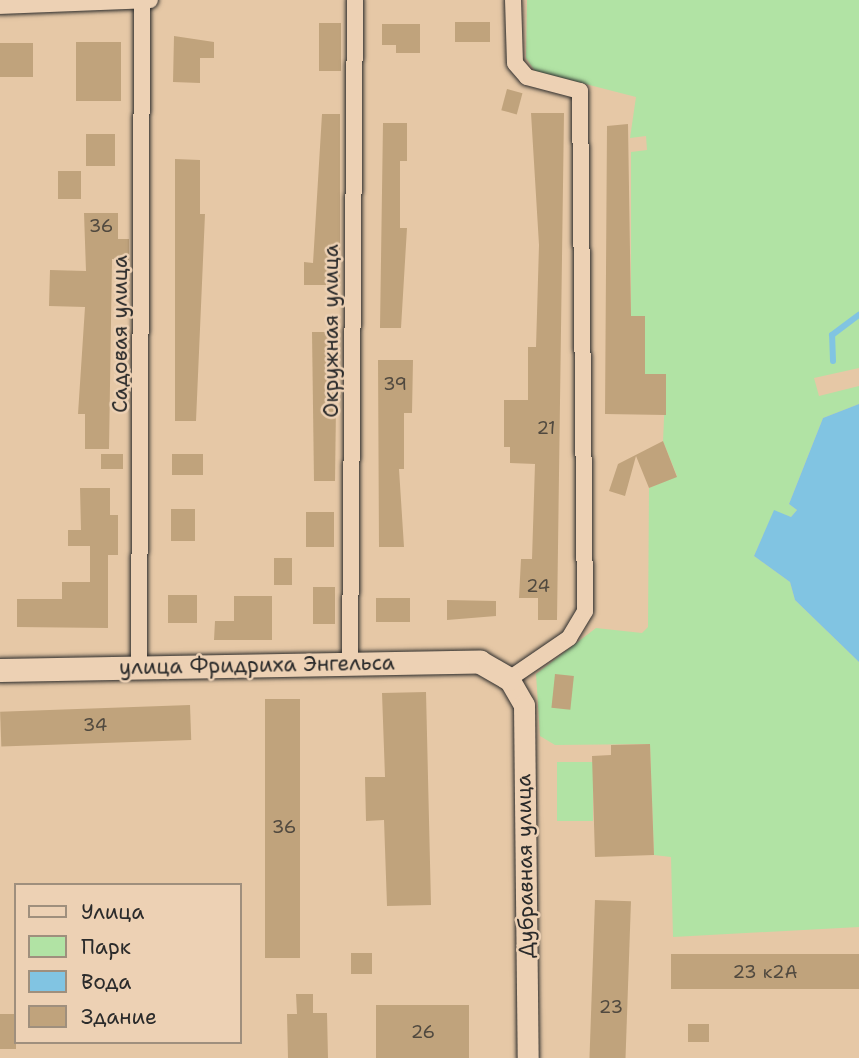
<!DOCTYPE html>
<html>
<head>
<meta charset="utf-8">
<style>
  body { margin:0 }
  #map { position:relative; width:859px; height:1058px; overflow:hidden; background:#e6c8a6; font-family:"Shantell Sans",sans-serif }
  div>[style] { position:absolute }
  .green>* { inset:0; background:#b1e3a4; transform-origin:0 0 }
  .water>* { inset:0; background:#81c4e2 }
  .stream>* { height:6px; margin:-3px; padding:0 3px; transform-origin:3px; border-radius:3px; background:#81c4e2 }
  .building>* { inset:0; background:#c0a37c; transform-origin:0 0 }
  .roads { filter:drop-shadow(0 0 2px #2b2b2b) drop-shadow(0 0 2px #2b2b2b) }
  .minor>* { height:16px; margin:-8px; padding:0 8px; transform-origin:8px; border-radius:8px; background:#edd1b4 }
  .tertiary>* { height:21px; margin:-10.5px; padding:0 10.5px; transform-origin:10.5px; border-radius:10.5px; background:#edd1b4 }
  .secondary>* { height:23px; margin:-11.5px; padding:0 11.5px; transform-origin:11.5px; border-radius:11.5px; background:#edd1b4 }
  span { translate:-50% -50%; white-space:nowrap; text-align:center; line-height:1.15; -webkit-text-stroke:5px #edd1b4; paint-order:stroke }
  .number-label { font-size:18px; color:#50493f }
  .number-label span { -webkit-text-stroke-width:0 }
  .street-label { font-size:21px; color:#2b2b2b }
  .legend { position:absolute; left:14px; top:883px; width:228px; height:161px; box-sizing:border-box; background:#edd1b4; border:2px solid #9f8f7d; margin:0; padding:9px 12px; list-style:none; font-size:21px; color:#2b2b2b }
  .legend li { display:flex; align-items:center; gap:14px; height:35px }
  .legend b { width:35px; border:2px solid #9f8f7d }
</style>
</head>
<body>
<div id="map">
  <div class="green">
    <i style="clip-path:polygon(527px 0,859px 0,859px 368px,814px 378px,819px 396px,859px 386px,859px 404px,823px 418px,789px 504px,797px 510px,791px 517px,774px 511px,754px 556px,790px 582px,795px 600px,859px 662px,859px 927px,673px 937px,671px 857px,654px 855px,650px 744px,555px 745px,540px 736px,536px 674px,596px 628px,642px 633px,648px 627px,649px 488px,677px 476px,663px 441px,666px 375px,636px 374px,645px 316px,631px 316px,631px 152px,647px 150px,646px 136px,630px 138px,636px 97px,535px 71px,526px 58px)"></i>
    <i style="left:557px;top:762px;width:36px;height:59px"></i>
  </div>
  <div class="water">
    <i style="clip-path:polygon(859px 404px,859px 662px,795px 600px,790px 582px,754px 556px,774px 510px,791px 517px,797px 510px,789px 504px,823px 418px)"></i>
  </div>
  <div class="stream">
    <i style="left:833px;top:361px;width:26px;rotate:-92deg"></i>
    <i style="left:832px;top:335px;width:34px;rotate:-37deg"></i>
  </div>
  <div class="building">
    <i style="left:455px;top:22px;width:35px;height:20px"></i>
    <i style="left:319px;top:23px;width:22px;height:48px"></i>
    <i style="clip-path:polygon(382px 24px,420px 24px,420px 53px,396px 53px,396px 45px,382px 45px)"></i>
    <i style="clip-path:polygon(174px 36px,214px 42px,214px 58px,200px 58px,200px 83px,173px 82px)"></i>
    <i style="left:76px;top:42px;width:45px;height:59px"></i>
    <i style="left:0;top:43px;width:33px;height:34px"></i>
    <i style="left:507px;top:89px;width:16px;height:22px;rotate:15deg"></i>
    <i style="clip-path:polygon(531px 113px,564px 113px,557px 620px,538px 620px,538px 598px,519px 598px,521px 559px,532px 559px,535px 464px,510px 463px,510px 447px,504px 447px,504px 400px,528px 400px,528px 347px,536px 347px,539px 245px)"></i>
    <i style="clip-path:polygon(322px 114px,340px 114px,340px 285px,304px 285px,304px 262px,313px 263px)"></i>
    <i style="clip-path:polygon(383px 123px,407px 123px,407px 161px,400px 161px,400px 228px,407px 228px,401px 328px,380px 328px)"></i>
    <i style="clip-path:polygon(628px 124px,631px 316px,645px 316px,645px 374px,666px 374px,666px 415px,605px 414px,607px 126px)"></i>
    <i style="left:86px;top:134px;width:29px;height:32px"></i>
    <i style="clip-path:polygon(175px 159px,200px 160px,200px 214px,205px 214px,196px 421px,175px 421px)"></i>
    <i style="left:58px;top:171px;width:23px;height:28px"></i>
    <i style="clip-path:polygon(84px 213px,118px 213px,118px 239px,129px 239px,129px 260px,112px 259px,109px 449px,85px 449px,85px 414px,78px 414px,85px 307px,49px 306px,50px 270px,86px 271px)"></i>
    <i style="clip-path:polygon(312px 332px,337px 332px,335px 481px,314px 481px)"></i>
    <i style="clip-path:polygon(378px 360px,413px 360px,412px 413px,404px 413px,404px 469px,399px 469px,404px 547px,379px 547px)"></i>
    <i style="clip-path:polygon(663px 441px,677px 477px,649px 488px,636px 456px,625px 496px,609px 491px,618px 464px)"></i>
    <i style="left:101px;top:454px;width:22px;height:15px"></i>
    <i style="left:172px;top:454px;width:31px;height:21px"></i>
    <i style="clip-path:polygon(80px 488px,110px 488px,110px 515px,118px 515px,118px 555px,108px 555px,108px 628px,17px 627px,17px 599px,62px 599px,62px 582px,90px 582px,90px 546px,68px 546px,68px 530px,81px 530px)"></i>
    <i style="left:171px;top:509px;width:24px;height:32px"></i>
    <i style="left:306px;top:512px;width:28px;height:35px"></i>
    <i style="left:274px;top:558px;width:18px;height:27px"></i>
    <i style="left:313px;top:587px;width:22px;height:37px"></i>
    <i style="left:168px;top:595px;width:29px;height:28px"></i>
    <i style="clip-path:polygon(234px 596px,272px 596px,272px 640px,214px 640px,215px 621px,234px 621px)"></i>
    <i style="left:376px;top:598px;width:34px;height:24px"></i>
    <i style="clip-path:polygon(447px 600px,496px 601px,496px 616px,447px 620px)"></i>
    <i style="left:555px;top:674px;width:19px;height:34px;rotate:6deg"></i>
    <i style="clip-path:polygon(426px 692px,431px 905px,387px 906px,384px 820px,366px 821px,365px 777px,385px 777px,382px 693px)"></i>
    <i style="left:265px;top:699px;width:35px;height:259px"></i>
    <i style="left:190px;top:705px;width:35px;height:190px;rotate:88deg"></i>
    <i style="clip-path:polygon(650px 744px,654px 855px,595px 857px,592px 756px,611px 755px,611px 745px)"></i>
    <i style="left:595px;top:900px;width:36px;height:158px;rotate:2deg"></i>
    <i style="left:372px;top:953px;width:21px;height:21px;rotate:90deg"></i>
    <i style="left:859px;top:954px;width:35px;height:188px;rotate:90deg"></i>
    <i style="clip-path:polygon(296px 994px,313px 994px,313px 1013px,327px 1013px,328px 1058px,288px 1058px,287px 1014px,297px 1014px)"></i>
    <i style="left:469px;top:1005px;width:53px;height:93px;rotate:90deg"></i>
    <i style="left:0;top:1014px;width:16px;height:35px"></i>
    <i style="left:688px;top:1024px;width:21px;height:18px"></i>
  </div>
  <div class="roads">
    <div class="minor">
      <i style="left:0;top:6px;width:150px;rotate:-2.3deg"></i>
      <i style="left:350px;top:663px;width:663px;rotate:-89.57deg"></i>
      <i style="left:139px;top:668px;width:668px;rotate:-89.74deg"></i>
      <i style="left:509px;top:679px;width:73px;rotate:-34.3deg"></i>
      <i style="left:569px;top:638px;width:31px;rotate:-59deg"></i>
      <i style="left:585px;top:611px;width:520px;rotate:-90.55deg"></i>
      <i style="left:580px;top:91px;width:55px;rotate:-165.2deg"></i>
      <i style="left:527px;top:77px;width:18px;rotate:-131deg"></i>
      <i style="left:515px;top:63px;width:63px;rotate:-91.8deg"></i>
    </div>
    <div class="tertiary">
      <i style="left:509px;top:679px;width:30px;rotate:60deg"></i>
      <i style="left:524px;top:705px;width:353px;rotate:89.4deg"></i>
    </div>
    <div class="secondary">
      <i style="left:0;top:670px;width:480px;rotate:-1deg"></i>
      <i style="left:480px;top:662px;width:34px;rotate:30deg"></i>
    </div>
  </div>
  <div class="number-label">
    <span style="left:101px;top:226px">36</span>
    <span style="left:395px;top:384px">39</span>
    <span style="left:546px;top:428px">21</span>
    <span style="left:538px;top:586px">24</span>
    <span style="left:95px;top:725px">34</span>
    <span style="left:284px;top:827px">36</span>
    <span style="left:765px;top:972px">23 к2А</span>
    <span style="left:611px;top:1007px">23</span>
    <span style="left:423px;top:1032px">26</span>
  </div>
  <div class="street-label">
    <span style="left:331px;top:331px;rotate:-90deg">Окружная улица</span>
    <span style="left:120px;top:334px;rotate:-90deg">Садовая улица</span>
    <span style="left:257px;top:665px;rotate:-1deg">улица Фридриха Энгельса</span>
    <span style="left:525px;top:866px;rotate:-91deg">Дубравная улица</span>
  </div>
  <ul class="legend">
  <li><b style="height:9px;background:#edd1b4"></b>Улица</li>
  <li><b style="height:19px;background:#b1e3a4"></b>Парк</li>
  <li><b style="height:19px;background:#81c4e2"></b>Вода</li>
  <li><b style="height:19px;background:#c0a37c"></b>Здание</li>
  </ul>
</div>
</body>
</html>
